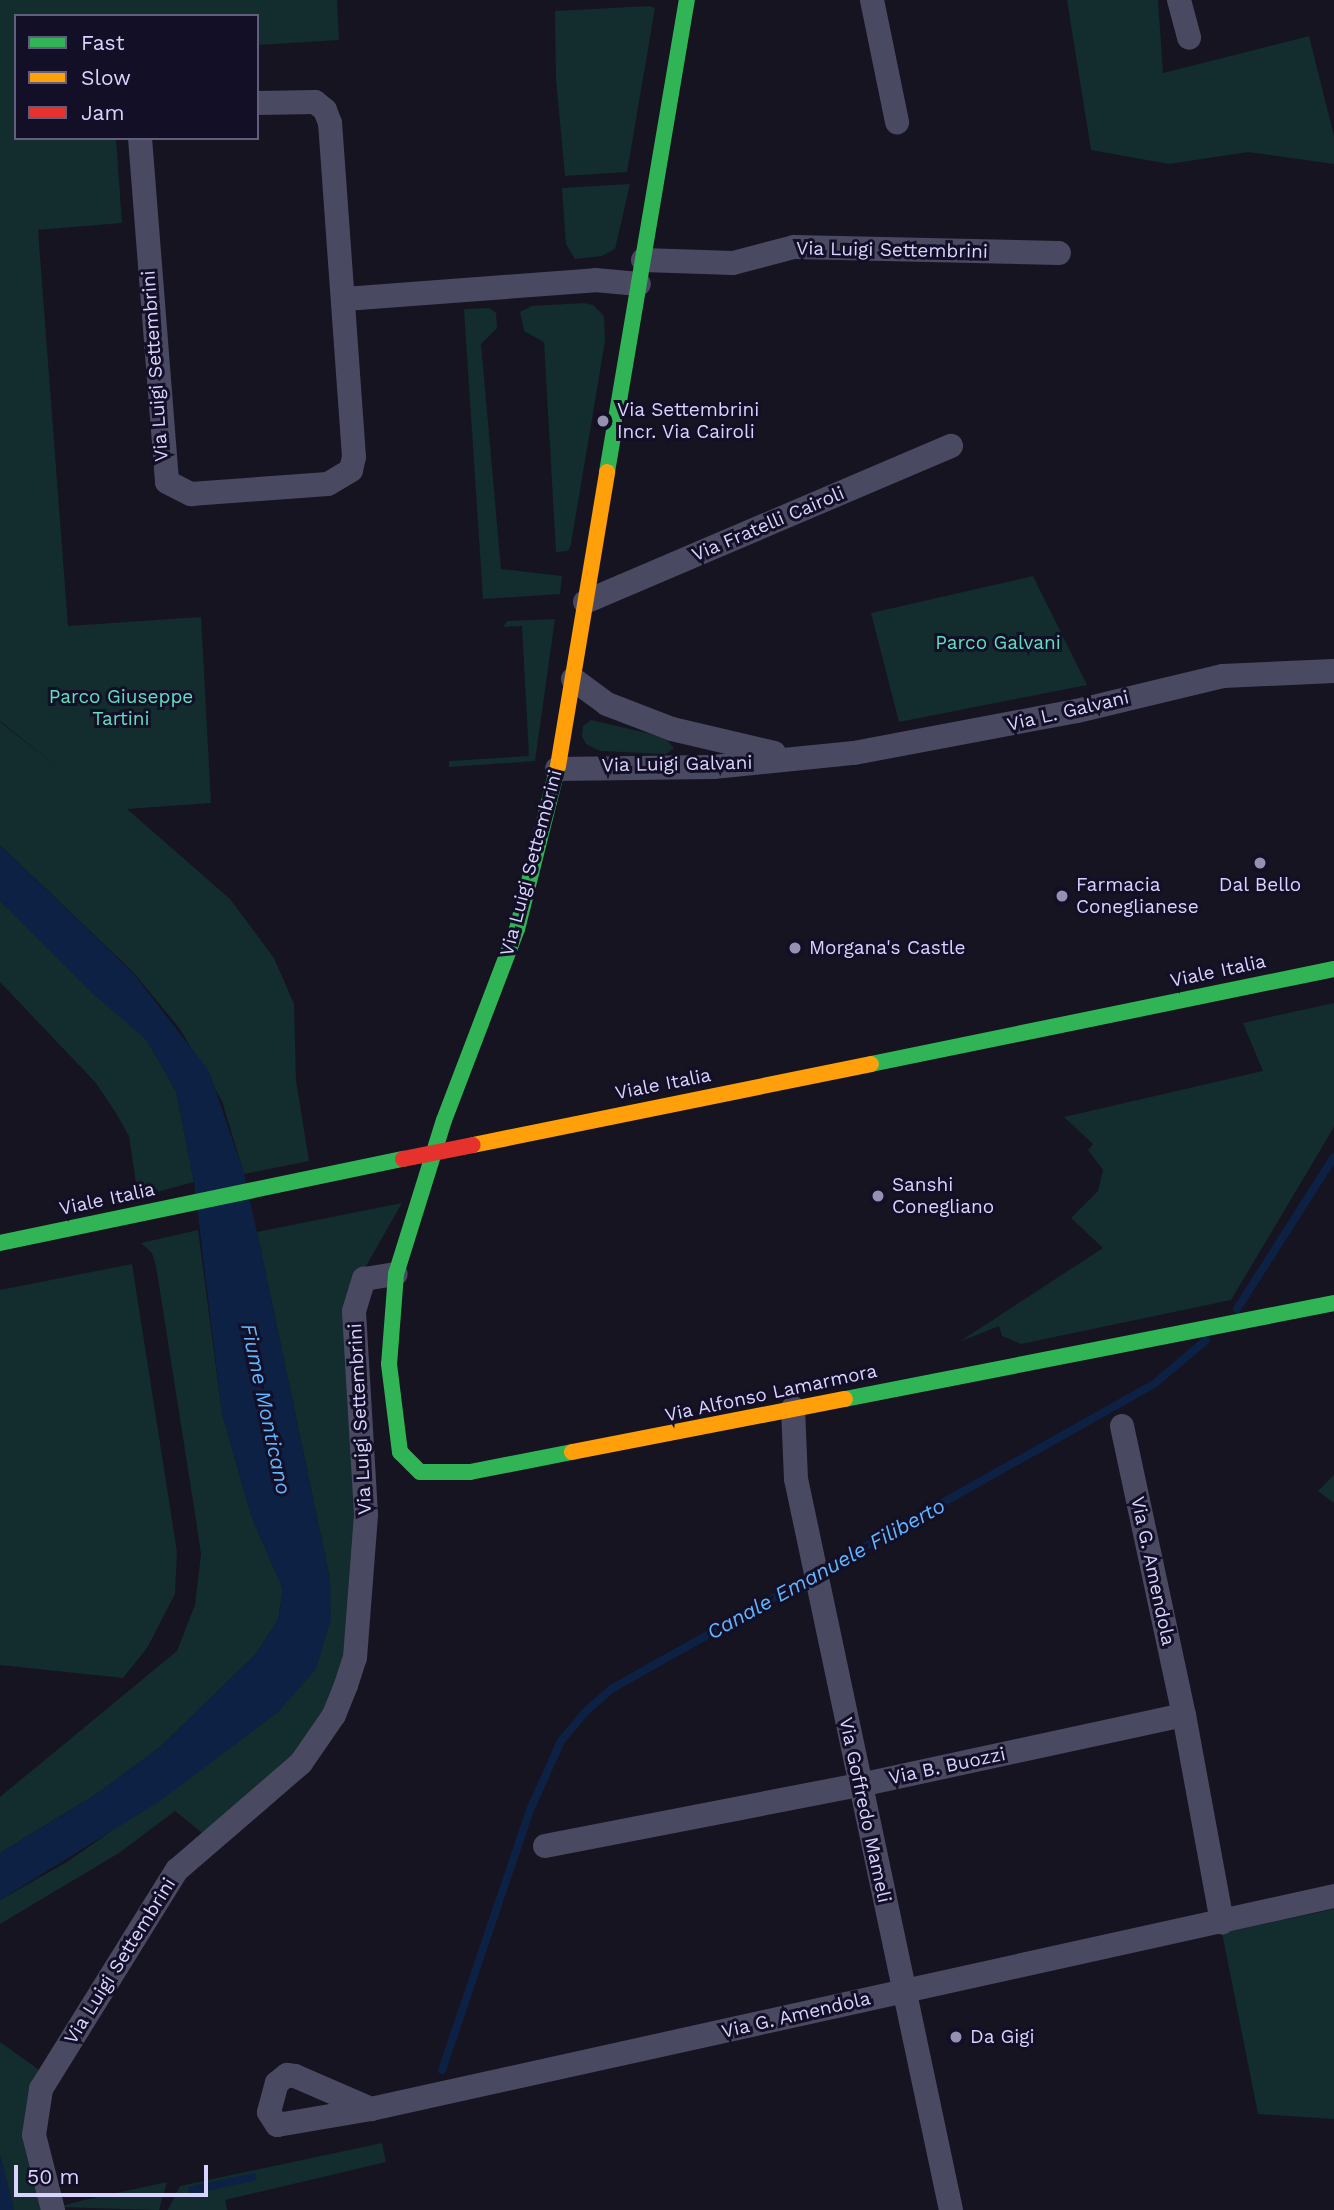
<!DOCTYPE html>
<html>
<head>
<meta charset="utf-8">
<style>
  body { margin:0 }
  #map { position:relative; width:1334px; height:2210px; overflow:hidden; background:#161421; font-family:"Work Sans",sans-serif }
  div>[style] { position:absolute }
  .green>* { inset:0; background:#132c2d }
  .water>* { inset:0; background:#0d2144 }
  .stream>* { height:8px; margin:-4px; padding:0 4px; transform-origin:4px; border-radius:4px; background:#0d2144 }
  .street>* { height:24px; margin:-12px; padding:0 12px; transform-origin:12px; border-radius:12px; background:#4a4962 }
  .fast>* { height:16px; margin:-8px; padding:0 8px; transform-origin:8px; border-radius:8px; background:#30b455 }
  .slow>* { height:16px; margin:-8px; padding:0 8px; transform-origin:8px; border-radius:8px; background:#ff9f0a }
  .jam-bridge>* { height:16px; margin:-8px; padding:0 8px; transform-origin:8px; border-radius:8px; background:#e5322d }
  .dots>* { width:19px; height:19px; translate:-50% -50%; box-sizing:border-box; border:4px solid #130f26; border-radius:50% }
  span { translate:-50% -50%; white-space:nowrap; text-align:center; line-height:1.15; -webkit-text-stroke:6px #130f26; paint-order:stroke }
  .street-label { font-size:19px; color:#d9d4ff }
  .poi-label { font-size:19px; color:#d9d4ff }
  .left { translate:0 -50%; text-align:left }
  .park-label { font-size:19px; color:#5fe0c0 }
  .water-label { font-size:21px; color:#62b6ff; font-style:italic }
  .legend { position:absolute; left:14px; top:14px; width:245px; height:126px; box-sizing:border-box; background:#130f26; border:2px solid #625e7d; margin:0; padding:9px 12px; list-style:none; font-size:21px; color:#d9d4ff }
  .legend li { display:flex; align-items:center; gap:14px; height:35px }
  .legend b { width:35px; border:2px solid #625e7d }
  .scale { position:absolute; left:14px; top:2165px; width:194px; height:32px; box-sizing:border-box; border:4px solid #d9d4ff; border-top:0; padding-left:9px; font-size:21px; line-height:24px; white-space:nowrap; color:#d9d4ff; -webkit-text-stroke:5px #130f26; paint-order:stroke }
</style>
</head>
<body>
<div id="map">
  <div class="green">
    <i style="clip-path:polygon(0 0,337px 0,339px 40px,257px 45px,257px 16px,16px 16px,16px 138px,116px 138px,122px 223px,38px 230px,68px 626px,201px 617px,211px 803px,127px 809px,230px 899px,274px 958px,294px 1004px,296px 1080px,309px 1161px,244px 1174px,222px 1101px,180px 1029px,133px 972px,0 845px,0 722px,65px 773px,0 721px)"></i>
    <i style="clip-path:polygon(1067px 0,1158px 0,1163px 73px,1309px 36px,1334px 136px,1334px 164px,1248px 152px,1169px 164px,1091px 150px)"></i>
    <i style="clip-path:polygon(649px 6px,655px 8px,627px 172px,565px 176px,556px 80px,555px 11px)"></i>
    <i style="clip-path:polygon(630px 184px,615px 249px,602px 256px,575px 259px,566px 244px,562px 188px)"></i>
    <i style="clip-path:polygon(584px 303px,593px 305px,604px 316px,605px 341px,571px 544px,568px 551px,556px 552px,544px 342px,524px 331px,520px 312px,532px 306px)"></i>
    <i style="clip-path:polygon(489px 308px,496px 313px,497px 328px,481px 344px,501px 569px,562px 576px,560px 594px,483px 599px,464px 309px)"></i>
    <i style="clip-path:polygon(1033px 576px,1087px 685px,899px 722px,871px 613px)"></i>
    <i style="clip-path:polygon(555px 619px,535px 761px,449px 767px,449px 761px,529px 756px,522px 626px,503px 627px,507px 621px)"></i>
    <i style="clip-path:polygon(591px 720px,664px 737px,674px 748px,666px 754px,600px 751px,586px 744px,582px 736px,583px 726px)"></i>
    <i style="clip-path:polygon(0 901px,146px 1039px,176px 1091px,194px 1182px,138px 1197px,129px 1136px,116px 1113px,96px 1083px,0 982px)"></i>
    <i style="clip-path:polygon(1334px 1003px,1334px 1127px,1231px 1300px,1021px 1344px,1002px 1336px,999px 1326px,959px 1342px,1103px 1248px,1071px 1218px,1098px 1191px,1103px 1170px,1088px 1150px,1093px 1144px,1064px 1117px,1263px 1071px,1243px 1023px)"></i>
    <i style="clip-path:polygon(402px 1203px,362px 1273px,351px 1651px,305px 1751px,206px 1836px,175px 1811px,119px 1853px,0 1924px,0 1900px,67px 1862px,199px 1770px,330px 1579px,257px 1232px)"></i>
    <i style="clip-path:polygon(198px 1230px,222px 1413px,251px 1515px,283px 1589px,278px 1620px,256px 1654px,160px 1747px,98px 1793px,0 1853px,0 1797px,177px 1651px,195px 1605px,201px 1554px,196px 1520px,156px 1266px,152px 1253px,141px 1243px)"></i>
    <i style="clip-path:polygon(132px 1264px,177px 1552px,175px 1594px,147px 1648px,123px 1678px,0 1665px,0 1290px)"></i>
    <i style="clip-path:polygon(1334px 1475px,1334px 1503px,1318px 1491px)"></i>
    <i style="clip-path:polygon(1334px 1909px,1334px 2119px,1258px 2114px,1222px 1933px)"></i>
    <i style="clip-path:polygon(0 2042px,42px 2072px,48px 2210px,14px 2210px,0 2155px)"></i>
    <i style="clip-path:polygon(382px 2143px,386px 2162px,225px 2200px,227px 2210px,168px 2210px,180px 2186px)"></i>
    <i style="clip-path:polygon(167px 2182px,159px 2210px,59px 2207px,84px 2200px)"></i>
  </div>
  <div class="water">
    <i style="clip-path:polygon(0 845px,133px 973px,209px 1071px,244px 1174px,257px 1232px,330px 1579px,331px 1619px,316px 1669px,278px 1712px,160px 1801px,0 1900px,0 1853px,98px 1793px,160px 1747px,256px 1654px,278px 1620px,283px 1589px,251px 1515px,222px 1413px,194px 1182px,176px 1091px,146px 1039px,94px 995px,0 901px)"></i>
    <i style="clip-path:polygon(0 2155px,14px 2208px,14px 2210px,0 2210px)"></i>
  </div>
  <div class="stream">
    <i style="left:1237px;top:1309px;width:180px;rotate:-57.5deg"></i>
    <i style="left:442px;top:2070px;width:274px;rotate:-71.3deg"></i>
    <i style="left:530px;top:1810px;width:76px;rotate:-65.8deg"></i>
    <i style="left:561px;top:1741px;width:38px;rotate:-50deg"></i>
    <i style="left:585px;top:1712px;width:37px;rotate:-41deg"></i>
    <i style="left:613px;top:1688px;width:621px;rotate:-29.33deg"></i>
    <i style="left:1154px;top:1384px;width:68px;rotate:-40.2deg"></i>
    <i style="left:192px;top:2190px;width:62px;rotate:-12deg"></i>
  </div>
  <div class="street">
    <i style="left:872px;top:0;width:125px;rotate:78.4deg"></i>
    <i style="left:1179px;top:0;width:39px;rotate:75deg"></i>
    <i style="left:140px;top:138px;width:345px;rotate:85.5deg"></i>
    <i style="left:167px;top:482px;width:27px;rotate:27deg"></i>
    <i style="left:191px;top:494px;width:137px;rotate:-4.2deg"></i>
    <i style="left:328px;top:484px;width:27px;rotate:-31deg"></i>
    <i style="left:351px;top:470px;width:13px;rotate:-77deg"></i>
    <i style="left:354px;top:457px;width:335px;rotate:-94.1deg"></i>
    <i style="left:330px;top:123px;width:14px;rotate:-111deg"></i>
    <i style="left:325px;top:110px;width:13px;rotate:-141deg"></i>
    <i style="left:315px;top:102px;width:58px;rotate:179deg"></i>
    <i style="left:643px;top:260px;width:90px;rotate:1.9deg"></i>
    <i style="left:733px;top:263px;width:63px;rotate:-14.7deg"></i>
    <i style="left:794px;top:247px;width:265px;rotate:1.3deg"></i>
    <i style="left:345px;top:299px;width:251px;rotate:-4.3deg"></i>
    <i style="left:595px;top:280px;width:44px;rotate:5.2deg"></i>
    <i style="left:585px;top:602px;width:398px;rotate:-23.1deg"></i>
    <i style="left:573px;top:679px;width:42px;rotate:36.3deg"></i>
    <i style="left:607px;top:704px;width:70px;rotate:21deg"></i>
    <i style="left:672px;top:729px;width:105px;rotate:13.2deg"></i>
    <i style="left:557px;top:769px;width:156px;rotate:-0.7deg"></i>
    <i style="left:713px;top:767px;width:142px;rotate:-5.7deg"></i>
    <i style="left:854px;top:753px;width:227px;rotate:-10.7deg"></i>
    <i style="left:1077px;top:711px;width:150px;rotate:-13.5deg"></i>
    <i style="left:1223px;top:676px;width:111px;rotate:-2.6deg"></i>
    <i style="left:793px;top:1408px;width:71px;rotate:87.6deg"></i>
    <i style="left:796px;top:1479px;width:747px;rotate:78.03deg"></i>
    <i style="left:1122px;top:1426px;width:296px;rotate:77.9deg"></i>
    <i style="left:1184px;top:1715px;width:211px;rotate:79.6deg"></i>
    <i style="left:545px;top:1846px;width:321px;rotate:-11deg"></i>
    <i style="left:860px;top:1785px;width:331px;rotate:-12.2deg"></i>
    <i style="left:287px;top:2075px;width:8px;rotate:7deg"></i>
    <i style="left:295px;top:2076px;width:83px;rotate:23.5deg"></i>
    <i style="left:371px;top:2109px;width:95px;rotate:170.3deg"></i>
    <i style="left:277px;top:2125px;width:15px;rotate:-122deg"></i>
    <i style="left:269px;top:2112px;width:30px;rotate:-75deg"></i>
    <i style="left:277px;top:2083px;width:13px;rotate:-39deg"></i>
    <i style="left:371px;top:2109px;width:986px;rotate:-12.47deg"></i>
    <i style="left:53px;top:2210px;width:77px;rotate:-104.2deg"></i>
    <i style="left:34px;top:2135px;width:47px;rotate:-81.3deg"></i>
    <i style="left:41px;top:2089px;width:258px;rotate:-58.2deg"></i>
    <i style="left:177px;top:1870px;width:164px;rotate:-40.8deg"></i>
    <i style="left:301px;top:1763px;width:58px;rotate:-55.5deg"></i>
    <i style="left:334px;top:1715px;width:32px;rotate:-68deg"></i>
    <i style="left:346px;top:1685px;width:28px;rotate:-72deg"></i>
    <i style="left:355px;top:1658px;width:144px;rotate:-85.6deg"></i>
    <i style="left:366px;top:1514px;width:203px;rotate:-93.4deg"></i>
    <i style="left:354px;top:1311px;width:34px;rotate:-73deg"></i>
    <i style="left:364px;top:1279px;width:32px;rotate:-9deg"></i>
  </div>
  <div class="fast">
    <i style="left:607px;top:472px;width:479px;rotate:-80.4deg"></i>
    <i style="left:558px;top:766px;width:168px;rotate:104.1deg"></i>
    <i style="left:517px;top:929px;width:204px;rotate:110.9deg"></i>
    <i style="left:444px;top:1120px;width:161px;rotate:107.3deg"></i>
    <i style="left:396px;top:1274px;width:90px;rotate:94.4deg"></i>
    <i style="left:389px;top:1364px;width:89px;rotate:82.9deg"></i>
    <i style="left:400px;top:1452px;width:28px;rotate:45deg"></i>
    <i style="left:420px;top:1472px;width:50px"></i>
    <i style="left:470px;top:1472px;width:104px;rotate:-11.1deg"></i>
    <i style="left:871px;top:1064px;width:473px;rotate:-11.6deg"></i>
    <i style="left:0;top:1243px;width:412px;rotate:-11.8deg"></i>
    <i style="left:845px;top:1399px;width:498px;rotate:-11.1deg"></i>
  </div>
  <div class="slow">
    <i style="left:558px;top:766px;width:298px;rotate:-80.5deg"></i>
    <i style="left:473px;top:1145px;width:406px;rotate:-11.5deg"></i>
    <i style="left:572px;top:1452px;width:278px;rotate:-11deg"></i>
  </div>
  <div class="jam-bridge">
    <i style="left:403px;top:1159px;width:71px;rotate:-11.3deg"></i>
  </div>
  <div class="dots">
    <i style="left:603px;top:421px;background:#9591b1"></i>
    <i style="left:1260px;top:863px;background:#9591b1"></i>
    <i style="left:1062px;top:896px;background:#9591b1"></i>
    <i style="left:795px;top:948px;background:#9591b1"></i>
    <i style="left:878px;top:1196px;background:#9591b1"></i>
    <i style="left:956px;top:2037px;background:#9591b1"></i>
  </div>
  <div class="street-label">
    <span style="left:892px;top:250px;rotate:1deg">Via Luigi Settembrini</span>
    <span style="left:155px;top:366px;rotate:-94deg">Via Luigi Settembrini</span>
    <span style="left:768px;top:524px;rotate:-23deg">Via Fratelli Cairoli</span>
    <span style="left:1068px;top:711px;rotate:-13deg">Via L. Galvani</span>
    <span style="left:677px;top:764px;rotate:-1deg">Via Luigi Galvani</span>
    <span style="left:531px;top:863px;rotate:-75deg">Via Luigi Settembrini</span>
    <span style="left:1218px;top:971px;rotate:-12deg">Viale Italia</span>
    <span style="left:663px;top:1084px;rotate:-11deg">Viale Italia</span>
    <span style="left:107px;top:1199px;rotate:-12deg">Viale Italia</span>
    <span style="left:771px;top:1393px;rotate:-12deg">Via Alfonso Lamarmora</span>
    <span style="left:360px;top:1419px;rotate:-93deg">Via Luigi Settembrini</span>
    <span style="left:1153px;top:1571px;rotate:78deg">Via G. Amendola</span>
    <span style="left:947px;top:1766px;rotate:-12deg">Via B. Buozzi</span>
    <span style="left:865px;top:1810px;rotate:78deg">Via Goffredo Mameli</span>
    <span style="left:120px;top:1961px;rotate:-58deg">Via Luigi Settembrini</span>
    <span style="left:796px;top:2015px;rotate:-13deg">Via G. Amendola</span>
  </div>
  <div class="poi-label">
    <span class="left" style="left:617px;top:421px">Via Settembrini<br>Incr. Via Cairoli</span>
    <span class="left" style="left:1076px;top:896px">Farmacia<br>Coneglianese</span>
    <span style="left:1260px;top:885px">Dal Bello</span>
    <span class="left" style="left:809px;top:948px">Morgana's Castle</span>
    <span class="left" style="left:892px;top:1196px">Sanshi<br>Conegliano</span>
    <span class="left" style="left:970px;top:2037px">Da Gigi</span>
  </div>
  <div class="park-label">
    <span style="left:998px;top:643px">Parco Galvani</span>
    <span style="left:121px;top:708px">Parco Giuseppe<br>Tartini</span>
  </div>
  <div class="water-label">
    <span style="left:266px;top:1409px;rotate:78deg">Fiume Monticano</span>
    <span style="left:826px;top:1569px;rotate:-29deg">Canale Emanuele Filiberto</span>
  </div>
  <ul class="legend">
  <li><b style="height:9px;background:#30b455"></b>Fast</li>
  <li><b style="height:9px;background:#ff9f0a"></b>Slow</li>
  <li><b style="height:9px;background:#e5322d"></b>Jam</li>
  </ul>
  <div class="scale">50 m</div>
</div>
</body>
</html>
